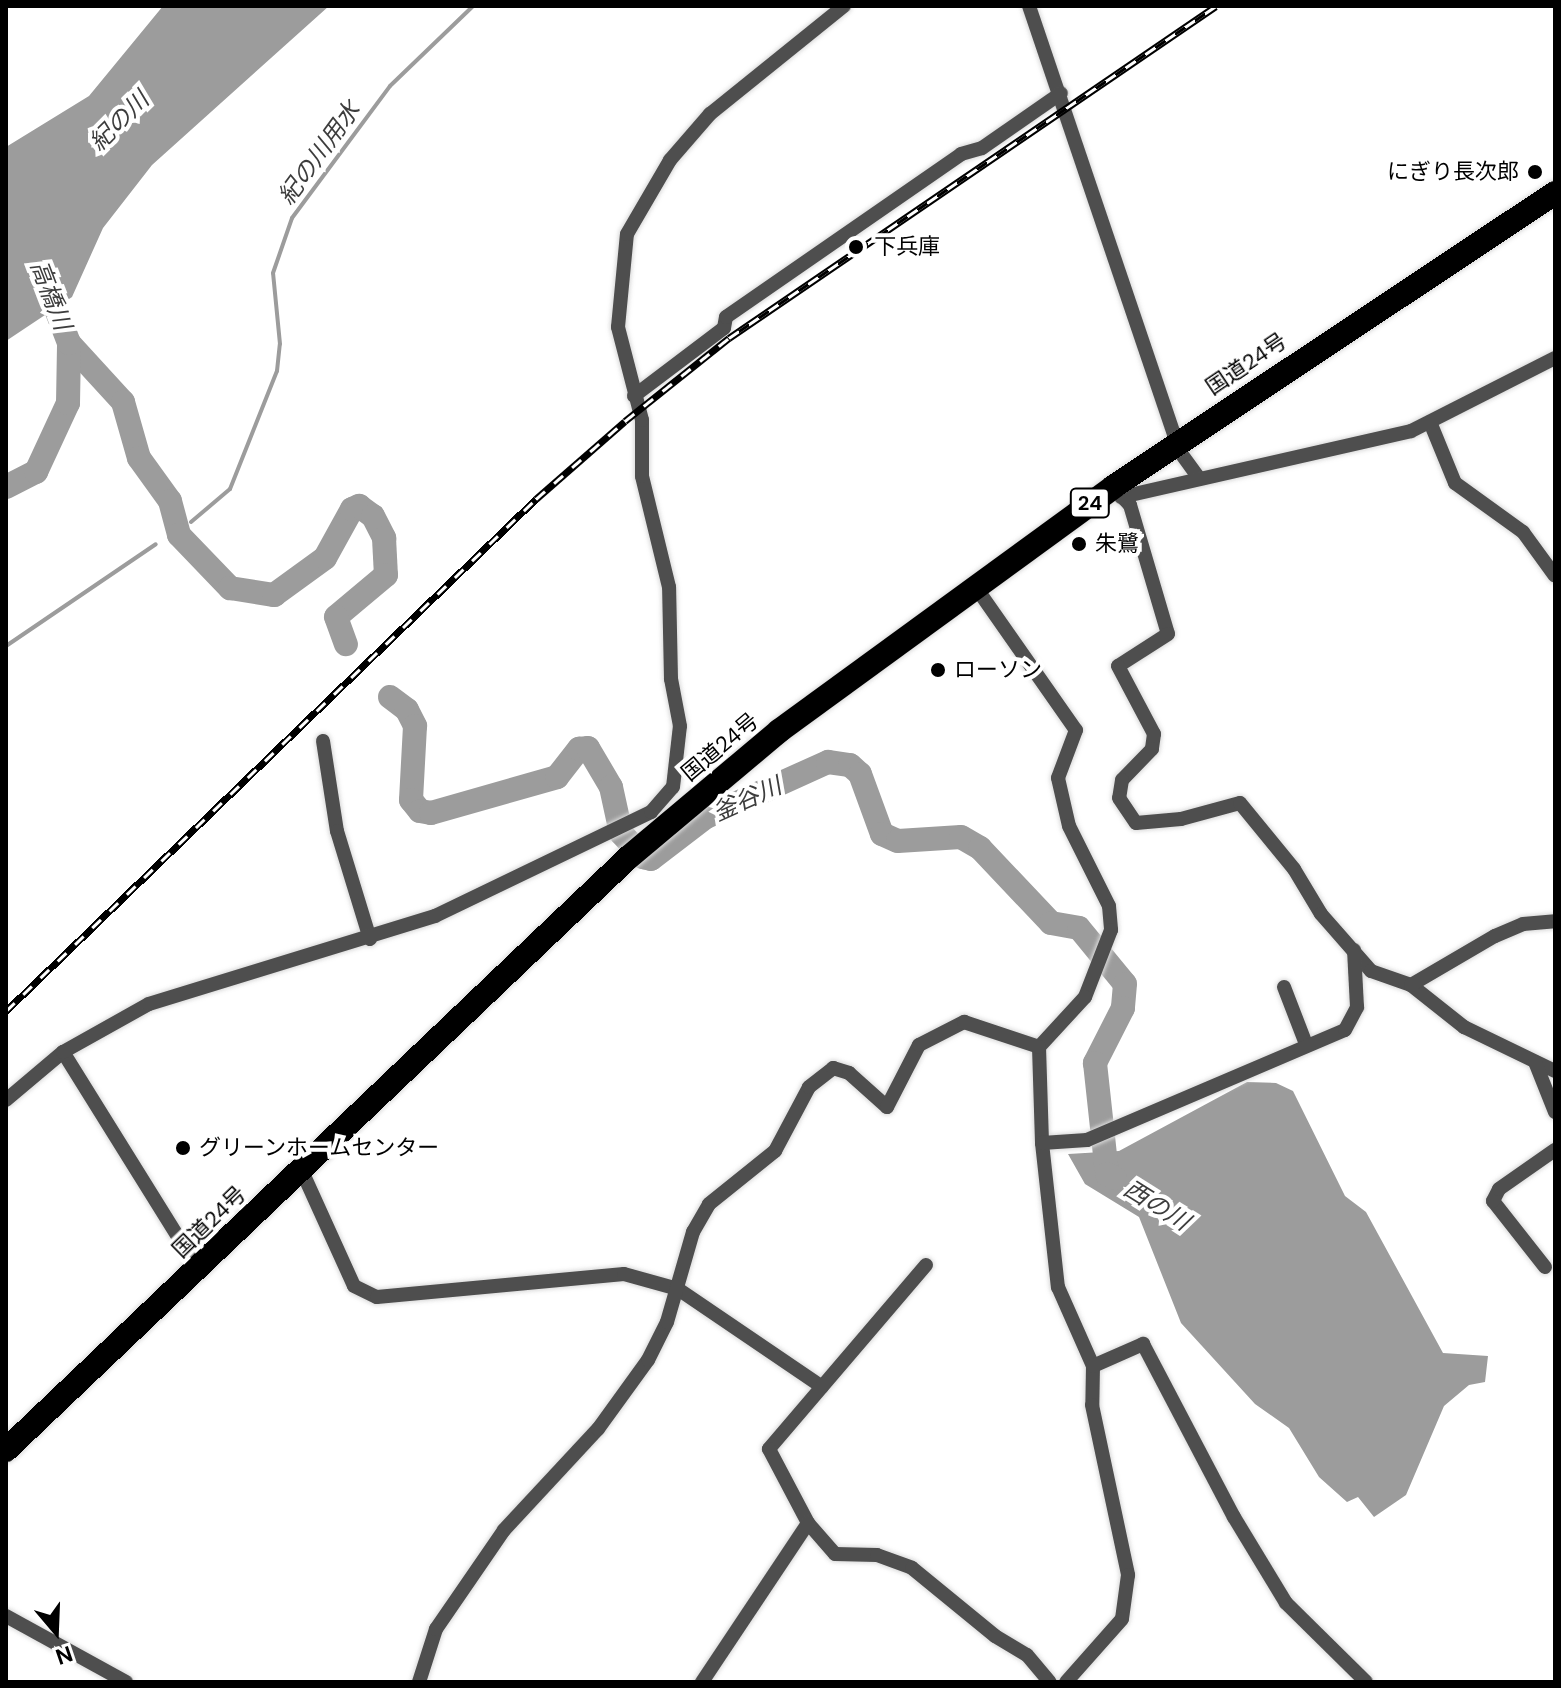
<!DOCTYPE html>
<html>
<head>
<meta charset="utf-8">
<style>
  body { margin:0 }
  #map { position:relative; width:1561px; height:1688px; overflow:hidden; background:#fff; font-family:"DM Sans","Noto Sans JP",sans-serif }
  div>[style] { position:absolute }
  .water>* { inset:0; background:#9c9c9c }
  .stream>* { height:4px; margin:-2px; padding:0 2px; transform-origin:2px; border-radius:2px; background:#9c9c9c }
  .river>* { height:24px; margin:-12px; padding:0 12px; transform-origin:12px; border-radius:12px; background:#9c9c9c }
  .roads { filter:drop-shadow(0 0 2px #dbdbdb) drop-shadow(0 0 2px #dbdbdb) }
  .street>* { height:14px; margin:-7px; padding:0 7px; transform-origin:7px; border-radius:7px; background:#4e4e4e }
  .highway>* { height:24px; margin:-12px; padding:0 12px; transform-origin:12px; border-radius:12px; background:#000 }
  .rail>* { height:7px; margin-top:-3.5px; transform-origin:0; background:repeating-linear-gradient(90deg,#fff 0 12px,#000 0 24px); box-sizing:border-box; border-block:2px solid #000 }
  .dots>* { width:22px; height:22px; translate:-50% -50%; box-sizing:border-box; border:4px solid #fff; border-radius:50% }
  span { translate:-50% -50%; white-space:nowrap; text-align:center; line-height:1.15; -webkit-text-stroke:8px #fff; paint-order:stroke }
  .shield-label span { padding:2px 6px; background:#fff; border:2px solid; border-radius:6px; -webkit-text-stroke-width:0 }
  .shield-label { font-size:20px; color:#000; font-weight:700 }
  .poi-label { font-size:22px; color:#000 }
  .right { translate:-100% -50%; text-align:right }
  .left { translate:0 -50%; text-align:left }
  .street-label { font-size:22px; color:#000 }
  .water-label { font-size:24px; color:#3d3d3d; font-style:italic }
  .frame { position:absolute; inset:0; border:8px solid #000; pointer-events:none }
  .north { position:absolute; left:16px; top:1592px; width:80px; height:80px; -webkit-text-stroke:6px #fff; paint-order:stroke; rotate:161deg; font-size:22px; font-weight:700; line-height:32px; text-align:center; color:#000 }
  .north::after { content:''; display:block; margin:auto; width:28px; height:36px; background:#000; clip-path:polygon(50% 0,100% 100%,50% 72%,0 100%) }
</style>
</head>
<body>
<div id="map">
  <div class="water">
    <i style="clip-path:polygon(163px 6px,329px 6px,152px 165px,103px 228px,72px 297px,6px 341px,6px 147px,89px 96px)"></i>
    <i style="clip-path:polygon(1247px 1082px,1276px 1083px,1293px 1091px,1345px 1196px,1366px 1212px,1443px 1353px,1488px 1356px,1485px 1382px,1469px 1385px,1444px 1406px,1406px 1495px,1374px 1517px,1358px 1497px,1347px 1502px,1319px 1477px,1289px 1428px,1255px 1404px,1181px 1323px,1139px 1217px,1085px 1184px,1068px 1154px,1119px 1151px)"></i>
  </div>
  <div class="stream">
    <i style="left:191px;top:522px;width:51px;rotate:-40.2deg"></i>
    <i style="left:230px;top:489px;width:127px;rotate:-68.3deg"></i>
    <i style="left:277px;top:371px;width:27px;rotate:-84deg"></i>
    <i style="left:280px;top:344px;width:71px;rotate:-95.6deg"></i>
    <i style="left:273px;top:273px;width:58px;rotate:-70.9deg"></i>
    <i style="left:292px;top:218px;width:164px;rotate:-53.4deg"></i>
    <i style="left:390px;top:86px;width:115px;rotate:-43.9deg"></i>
    <i style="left:6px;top:646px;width:181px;rotate:-34.2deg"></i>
  </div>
  <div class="river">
    <i style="left:69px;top:343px;width:80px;rotate:47.5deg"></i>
    <i style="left:123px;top:402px;width:58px;rotate:74.1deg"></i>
    <i style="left:139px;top:458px;width:53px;rotate:54.2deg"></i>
    <i style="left:170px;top:501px;width:35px;rotate:75deg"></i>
    <i style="left:179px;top:535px;width:74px;rotate:46.1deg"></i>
    <i style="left:230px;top:588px;width:45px;rotate:9deg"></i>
    <i style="left:274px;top:595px;width:63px;rotate:-36deg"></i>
    <i style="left:325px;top:558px;width:56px;rotate:-61.1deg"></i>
    <i style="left:352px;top:509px;width:8px;rotate:-23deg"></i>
    <i style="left:359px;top:506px;width:17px;rotate:36deg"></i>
    <i style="left:373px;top:516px;width:25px;rotate:63deg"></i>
    <i style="left:384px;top:538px;width:37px;rotate:87deg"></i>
    <i style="left:386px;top:575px;width:65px;rotate:140deg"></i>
    <i style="left:336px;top:617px;width:29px;rotate:70deg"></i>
    <i style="left:6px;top:487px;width:34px;rotate:-27deg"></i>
    <i style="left:36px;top:472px;width:76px;rotate:-65.1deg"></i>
    <i style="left:68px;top:403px;width:60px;rotate:-89deg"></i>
    <i style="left:69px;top:343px;width:70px;rotate:-111deg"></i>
    <i style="left:390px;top:697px;width:21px;rotate:37deg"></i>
    <i style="left:407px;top:710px;width:18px;rotate:63deg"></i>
    <i style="left:415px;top:726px;width:74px;rotate:93.1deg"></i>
    <i style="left:411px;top:800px;width:14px;rotate:51deg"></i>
    <i style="left:420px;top:811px;width:11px;rotate:10deg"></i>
    <i style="left:431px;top:813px;width:131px;rotate:-15.9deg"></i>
    <i style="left:557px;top:777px;width:36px;rotate:-52deg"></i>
    <i style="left:579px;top:749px;width:9px;rotate:-6deg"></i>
    <i style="left:588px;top:748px;width:45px;rotate:59.5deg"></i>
    <i style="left:611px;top:787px;width:47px;rotate:77.7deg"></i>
    <i style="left:621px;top:833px;width:33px;rotate:47deg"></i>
    <i style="left:643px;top:857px;width:8px;rotate:14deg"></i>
    <i style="left:651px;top:859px;width:69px;rotate:-37.4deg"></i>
    <i style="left:706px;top:817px;width:134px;rotate:-24.3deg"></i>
    <i style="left:828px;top:762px;width:22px;rotate:8deg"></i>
    <i style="left:850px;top:765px;width:13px;rotate:42deg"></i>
    <i style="left:860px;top:774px;width:64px;rotate:69.9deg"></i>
    <i style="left:882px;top:834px;width:17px;rotate:24deg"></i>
    <i style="left:898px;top:841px;width:63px;rotate:-3.6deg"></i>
    <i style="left:961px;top:837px;width:22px;rotate:30deg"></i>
    <i style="left:980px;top:848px;width:103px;rotate:46.6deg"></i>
    <i style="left:1051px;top:923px;width:28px;rotate:10deg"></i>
    <i style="left:1079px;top:928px;width:72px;rotate:50.6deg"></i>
    <i style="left:1125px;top:984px;width:24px;rotate:95deg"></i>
    <i style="left:1123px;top:1008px;width:62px;rotate:117deg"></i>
    <i style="left:1095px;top:1063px;width:112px;rotate:83.8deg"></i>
    <i style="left:1107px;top:1174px;width:9px;rotate:27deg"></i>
  </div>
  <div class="roads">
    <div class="street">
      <i style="left:1029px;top:6px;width:471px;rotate:71.3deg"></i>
      <i style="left:1180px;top:452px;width:32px;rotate:54deg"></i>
      <i style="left:634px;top:396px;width:113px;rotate:-37.1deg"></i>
      <i style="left:724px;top:328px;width:11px;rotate:-80deg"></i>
      <i style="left:726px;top:317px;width:286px;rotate:-34.7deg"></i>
      <i style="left:961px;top:154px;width:22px;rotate:-16deg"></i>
      <i style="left:982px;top:148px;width:96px;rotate:-34.8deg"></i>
      <i style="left:1430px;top:422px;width:66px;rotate:67.7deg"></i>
      <i style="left:1455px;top:483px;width:84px;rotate:35.8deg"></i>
      <i style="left:1523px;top:532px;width:54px;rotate:54deg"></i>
      <i style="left:1113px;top:487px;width:25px;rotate:47deg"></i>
      <i style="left:1130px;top:505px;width:134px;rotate:73.6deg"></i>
      <i style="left:1168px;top:634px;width:59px;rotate:147.4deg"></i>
      <i style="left:1118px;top:666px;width:77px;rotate:62.1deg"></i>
      <i style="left:1154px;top:734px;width:15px;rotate:98deg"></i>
      <i style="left:1152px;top:749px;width:43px;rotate:134.1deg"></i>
      <i style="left:1122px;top:780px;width:18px;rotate:99deg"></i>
      <i style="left:1119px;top:798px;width:30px;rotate:56deg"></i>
      <i style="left:1136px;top:823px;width:45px;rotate:-5.1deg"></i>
      <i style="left:1181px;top:819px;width:61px;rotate:-15.2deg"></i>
      <i style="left:1240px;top:803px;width:85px;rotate:50.7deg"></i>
      <i style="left:1294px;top:869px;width:52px;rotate:59deg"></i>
      <i style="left:1321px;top:914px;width:76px;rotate:48.7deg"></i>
      <i style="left:1371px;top:971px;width:42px;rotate:19.3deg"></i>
      <i style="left:1411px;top:985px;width:68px;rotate:38.4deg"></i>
      <i style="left:1464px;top:1027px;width:101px;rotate:25.8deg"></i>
      <i style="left:1121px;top:497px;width:297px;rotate:-12.8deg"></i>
      <i style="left:1411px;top:431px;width:161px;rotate:-26.9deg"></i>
      <i style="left:975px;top:586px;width:176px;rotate:55deg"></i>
      <i style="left:1076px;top:730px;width:51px;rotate:110.6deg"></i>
      <i style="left:1058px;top:778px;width:49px;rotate:77.1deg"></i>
      <i style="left:1069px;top:826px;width:89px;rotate:63.4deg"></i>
      <i style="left:1109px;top:906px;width:24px;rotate:85deg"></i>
      <i style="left:1111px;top:930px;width:72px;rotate:111.2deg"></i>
      <i style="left:1085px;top:997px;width:68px;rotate:132.6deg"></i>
      <i style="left:1039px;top:1047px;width:96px;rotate:88.2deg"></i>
      <i style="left:1042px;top:1143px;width:145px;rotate:83.7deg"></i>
      <i style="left:1058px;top:1287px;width:86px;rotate:66.1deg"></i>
      <i style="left:1093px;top:1366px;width:39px;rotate:91deg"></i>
      <i style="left:1092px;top:1405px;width:174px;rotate:78deg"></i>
      <i style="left:1128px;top:1575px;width:44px;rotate:97.8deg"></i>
      <i style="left:1122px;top:1619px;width:84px;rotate:131.6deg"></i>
      <i style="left:323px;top:741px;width:91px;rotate:81.2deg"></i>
      <i style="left:337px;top:831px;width:113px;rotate:73deg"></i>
      <i style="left:1411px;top:985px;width:97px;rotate:-30.3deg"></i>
      <i style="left:1495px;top:936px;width:30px;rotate:-23deg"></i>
      <i style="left:1523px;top:924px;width:32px;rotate:-5deg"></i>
      <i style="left:1284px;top:987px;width:61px;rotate:68.9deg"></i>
      <i style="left:63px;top:1052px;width:256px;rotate:58.1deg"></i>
      <i style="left:1535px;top:1062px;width:54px;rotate:68.2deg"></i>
      <i style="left:6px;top:1100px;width:75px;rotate:-40.1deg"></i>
      <i style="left:63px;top:1052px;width:98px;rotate:-29.2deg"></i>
      <i style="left:149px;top:1004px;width:299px;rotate:-17.1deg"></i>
      <i style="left:435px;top:916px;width:240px;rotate:-25.7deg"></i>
      <i style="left:651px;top:812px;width:33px;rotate:-49deg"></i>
      <i style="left:673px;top:787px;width:61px;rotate:-83.5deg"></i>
      <i style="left:680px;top:726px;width:48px;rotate:-100.8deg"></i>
      <i style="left:671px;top:679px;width:92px;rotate:-91.2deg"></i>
      <i style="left:669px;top:587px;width:114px;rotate:-103.7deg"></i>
      <i style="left:642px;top:476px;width:56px;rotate:-90deg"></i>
      <i style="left:642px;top:420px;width:96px;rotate:-104.5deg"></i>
      <i style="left:618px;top:327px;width:93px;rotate:-84.5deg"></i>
      <i style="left:627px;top:234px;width:86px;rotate:-59.8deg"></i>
      <i style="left:670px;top:160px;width:61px;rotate:-49deg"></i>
      <i style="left:710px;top:114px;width:172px;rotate:-38.9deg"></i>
      <i style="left:1042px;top:1143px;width:45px;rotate:-3.8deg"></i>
      <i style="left:1087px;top:1140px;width:280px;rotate:-23.1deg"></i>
      <i style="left:1345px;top:1030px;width:26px;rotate:-62deg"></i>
      <i style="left:1357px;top:1007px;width:57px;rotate:-93deg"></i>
      <i style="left:301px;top:1169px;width:128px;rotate:65.6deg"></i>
      <i style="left:354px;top:1286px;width:25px;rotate:26deg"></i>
      <i style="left:377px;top:1297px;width:248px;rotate:-5.3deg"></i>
      <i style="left:624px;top:1274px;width:56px;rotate:15.5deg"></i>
      <i style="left:678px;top:1289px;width:174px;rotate:34.2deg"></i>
      <i style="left:926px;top:1265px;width:242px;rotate:130.5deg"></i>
      <i style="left:769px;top:1449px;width:84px;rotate:62.2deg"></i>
      <i style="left:808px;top:1523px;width:41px;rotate:48.9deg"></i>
      <i style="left:835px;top:1554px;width:42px;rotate:1.4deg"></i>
      <i style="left:877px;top:1555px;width:37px;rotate:20deg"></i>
      <i style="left:912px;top:1568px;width:107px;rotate:39.3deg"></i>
      <i style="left:995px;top:1636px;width:37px;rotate:31deg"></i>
      <i style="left:1027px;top:1655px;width:35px;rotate:50deg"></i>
      <i style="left:1545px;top:1267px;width:84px;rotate:-128.2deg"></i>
      <i style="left:1493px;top:1201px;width:13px;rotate:-63deg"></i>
      <i style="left:1499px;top:1189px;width:68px;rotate:-34.9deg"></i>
      <i style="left:1093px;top:1366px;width:55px;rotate:-23.7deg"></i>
      <i style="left:1143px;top:1344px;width:195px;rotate:62.3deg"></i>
      <i style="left:1234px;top:1517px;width:100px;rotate:58.8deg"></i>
      <i style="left:1286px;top:1603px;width:112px;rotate:44.6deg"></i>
      <i style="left:6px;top:1616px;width:137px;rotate:28.8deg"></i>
      <i style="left:419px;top:1682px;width:56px;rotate:-72.2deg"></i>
      <i style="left:436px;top:1629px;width:120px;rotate:-55.5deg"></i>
      <i style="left:504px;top:1530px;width:138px;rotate:-47.1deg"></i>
      <i style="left:598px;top:1429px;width:85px;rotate:-54.1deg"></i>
      <i style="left:648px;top:1360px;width:42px;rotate:-63.4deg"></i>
      <i style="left:667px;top:1322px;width:94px;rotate:-73.9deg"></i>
      <i style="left:693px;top:1232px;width:32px;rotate:-60deg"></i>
      <i style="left:709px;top:1204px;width:85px;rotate:-38.8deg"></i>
      <i style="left:775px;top:1151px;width:72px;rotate:-62deg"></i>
      <i style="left:809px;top:1087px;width:31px;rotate:-38deg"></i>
      <i style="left:833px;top:1068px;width:17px;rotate:17deg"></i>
      <i style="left:849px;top:1073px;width:51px;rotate:41.8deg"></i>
      <i style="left:887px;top:1107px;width:70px;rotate:-62.7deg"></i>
      <i style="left:919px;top:1045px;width:51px;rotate:-27.1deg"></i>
      <i style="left:964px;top:1022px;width:79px;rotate:18.4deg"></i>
      <i style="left:702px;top:1682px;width:191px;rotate:-56.3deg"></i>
    </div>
    <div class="highway">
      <i style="left:6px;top:1450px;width:860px;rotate:-43.59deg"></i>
      <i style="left:629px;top:857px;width:196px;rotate:-40deg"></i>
      <i style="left:779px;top:731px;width:414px;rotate:-36.1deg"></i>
      <i style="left:1113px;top:487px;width:531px;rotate:-33.63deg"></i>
    </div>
  </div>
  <div class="rail">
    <i style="left:6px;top:1011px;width:737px;rotate:-44.01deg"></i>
    <i style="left:536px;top:499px;width:118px;rotate:-41.2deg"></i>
    <i style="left:625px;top:421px;width:133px;rotate:-38.6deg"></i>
    <i style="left:729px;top:338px;width:589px;rotate:-34.28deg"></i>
  </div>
  <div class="dots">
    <i style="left:1535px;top:172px;background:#000"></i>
    <i style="left:856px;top:247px;background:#000"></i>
    <i style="left:1079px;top:544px;background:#000"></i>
    <i style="left:938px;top:670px;background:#000"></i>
    <i style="left:183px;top:1148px;background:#000"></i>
  </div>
  <div class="shield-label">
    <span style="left:1090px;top:503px">24</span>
  </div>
  <div class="poi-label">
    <span class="right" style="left:1519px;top:172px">にぎり長次郎</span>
    <span class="left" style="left:874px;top:247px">下兵庫</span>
    <span class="left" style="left:1095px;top:544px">朱鷺</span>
    <span class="left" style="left:954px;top:670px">ローソン</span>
    <span class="left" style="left:199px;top:1148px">グリーンホームセンター</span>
  </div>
  <div class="street-label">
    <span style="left:1246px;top:364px;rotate:-34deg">国道24号</span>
    <span style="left:720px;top:747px;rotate:-40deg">国道24号</span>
    <span style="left:209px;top:1222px;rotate:-44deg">国道24号</span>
  </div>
  <div class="water-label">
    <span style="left:119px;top:121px;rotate:-45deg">紀の川</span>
    <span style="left:319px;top:153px;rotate:-54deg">紀の川用水</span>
    <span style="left:51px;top:295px;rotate:69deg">高橋川</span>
    <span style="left:747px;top:799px;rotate:-24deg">釜谷川</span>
    <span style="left:1157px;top:1205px;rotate:32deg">西の川</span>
  </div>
  <div class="frame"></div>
  <div class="north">N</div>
</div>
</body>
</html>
